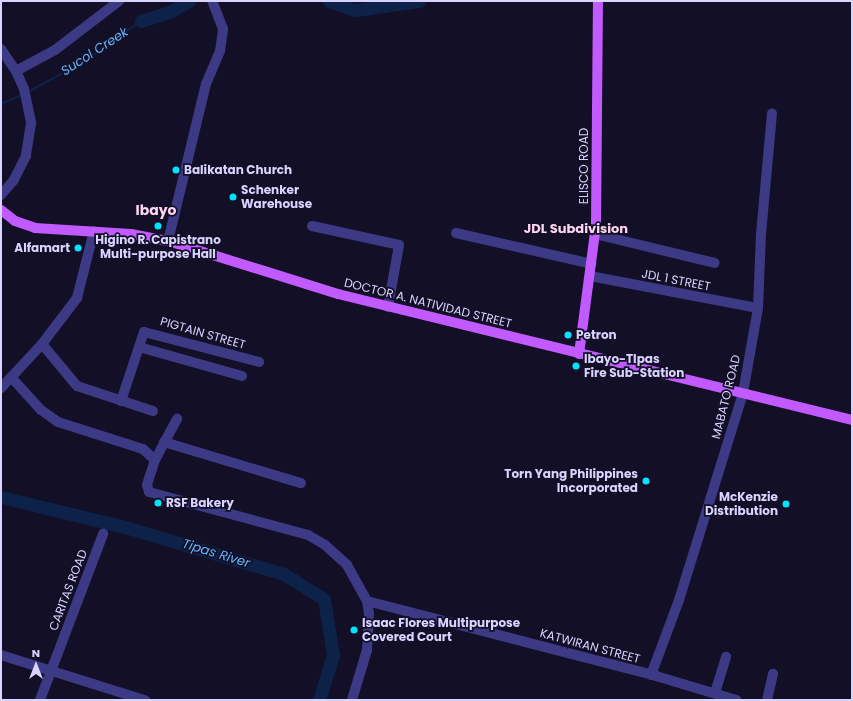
<!DOCTYPE html>
<html>
<head>
<meta charset="utf-8">
<style>
  body { margin:0 }
  #map { position:relative; width:853px; height:701px; overflow:hidden; background:#130f26; font-family:Poppins,sans-serif }
  div>[style] { position:absolute }
  .stream>* { height:2px; margin:-1px; padding:0 1px; transform-origin:1px; border-radius:1px; background:#0c2248 }
  .river>* { height:13px; margin:-6.5px; padding:0 6.5px; transform-origin:6.5px; border-radius:6.5px; background:#0c2248 }
  .minor>* { height:10px; margin:-5px; padding:0 5px; transform-origin:5px; border-radius:5px; background:#3d3a85 }
  .major>* { height:10px; margin:-5px; padding:0 5px; transform-origin:5px; border-radius:5px; background:#c25bff }
  .dots>* { width:11px; height:11px; translate:-50% -50%; box-sizing:border-box; border:2px solid #130f26; border-radius:50% }
  span { translate:-50% -50%; white-space:nowrap; text-align:center; line-height:1.15; -webkit-text-stroke:3.5px #130f26; paint-order:stroke }
  .street-label { font-size:12px; color:#d9d4ff }
  .poi-label { font-size:12px; color:#d9d4ff; font-weight:700 }
  .left { translate:0 -50%; text-align:left }
  .right { translate:-100% -50%; text-align:right }
  .water-label { font-size:13px; color:#62b6ff; font-style:italic }
  .neighbourhood-label { font-size:13px; color:#ffd6f0; font-weight:700 }
  .quarter-label { font-size:14px; color:#ffd6f0; font-weight:700 }
  .frame { position:absolute; inset:0; border:2px solid #d9d4ff; pointer-events:none }
  .north { position:absolute; left:16px; top:645px; width:40px; height:40px; -webkit-text-stroke:3px #130f26; paint-order:stroke; rotate:0deg; font-size:11px; font-weight:700; line-height:16px; text-align:center; color:#d9d4ff }
  .north::after { content:''; display:block; margin:auto; width:14px; height:18px; background:#d9d4ff; clip-path:polygon(50% 0,100% 100%,50% 72%,0 100%) }
</style>
</head>
<body>
<div id="map">
  <div class="stream">
    <i style="left:28px;top:92px;width:63px;rotate:-28.6deg"></i>
    <i style="left:83px;top:62px;width:71px;rotate:-35.3deg"></i>
    <i style="left:1px;top:104px;width:23px;rotate:-23deg"></i>
  </div>
  <div class="river">
    <i style="left:329px;top:1px;width:28px;rotate:19deg"></i>
    <i style="left:355px;top:10px;width:65px;rotate:-8deg"></i>
    <i style="left:141px;top:21px;width:32px;rotate:-18deg"></i>
    <i style="left:171px;top:11px;width:21px;rotate:-29deg"></i>
    <i style="left:1px;top:497px;width:128px;rotate:13.6deg"></i>
    <i style="left:125px;top:527px;width:166px;rotate:16.5deg"></i>
    <i style="left:284px;top:574px;width:47px;rotate:32deg"></i>
    <i style="left:324px;top:599px;width:57px;rotate:80.9deg"></i>
    <i style="left:333px;top:655px;width:47px;rotate:107.3deg"></i>
  </div>
  <div class="minor">
    <i style="left:1px;top:49px;width:27px;rotate:56deg"></i>
    <i style="left:16px;top:71px;width:20px;rotate:66deg"></i>
    <i style="left:24px;top:89px;width:35px;rotate:78deg"></i>
    <i style="left:31px;top:123px;width:33px;rotate:99deg"></i>
    <i style="left:26px;top:156px;width:27px;rotate:117deg"></i>
    <i style="left:14px;top:180px;width:20px;rotate:131deg"></i>
    <i style="left:16px;top:71px;width:44px;rotate:-28.3deg"></i>
    <i style="left:55px;top:50px;width:81px;rotate:-37.4deg"></i>
    <i style="left:312px;top:226px;width:89px;rotate:12.3deg"></i>
    <i style="left:399px;top:245px;width:63px;rotate:100.1deg"></i>
    <i style="left:456px;top:233px;width:139px;rotate:12.8deg"></i>
    <i style="left:595px;top:234px;width:123px;rotate:13.6deg"></i>
    <i style="left:168px;top:241px;width:162px;rotate:-76.4deg"></i>
    <i style="left:206px;top:84px;width:36px;rotate:-67deg"></i>
    <i style="left:220px;top:51px;width:22px;rotate:-82deg"></i>
    <i style="left:223px;top:29px;width:30px;rotate:-111deg"></i>
    <i style="left:590px;top:276px;width:171px;rotate:10.8deg"></i>
    <i style="left:42px;top:344px;width:55px;rotate:50.2deg"></i>
    <i style="left:77px;top:386px;width:80px;rotate:18.2deg"></i>
    <i style="left:139px;top:347px;width:107px;rotate:15.7deg"></i>
    <i style="left:11px;top:377px;width:45px;rotate:47.7deg"></i>
    <i style="left:41px;top:410px;width:21px;rotate:35deg"></i>
    <i style="left:58px;top:422px;width:89px;rotate:17.6deg"></i>
    <i style="left:143px;top:449px;width:16px;rotate:43deg"></i>
    <i style="left:1px;top:388px;width:60px;rotate:-47deg"></i>
    <i style="left:42px;top:344px;width:58px;rotate:-52.7deg"></i>
    <i style="left:77px;top:298px;width:69px;rotate:-75.8deg"></i>
    <i style="left:121px;top:401px;width:73px;rotate:-71.6deg"></i>
    <i style="left:144px;top:332px;width:119px;rotate:14.6deg"></i>
    <i style="left:164px;top:442px;width:143px;rotate:16.7deg"></i>
    <i style="left:155px;top:460px;width:26px;rotate:108deg"></i>
    <i style="left:147px;top:485px;width:7px;rotate:74deg"></i>
    <i style="left:149px;top:492px;width:165px;rotate:15.1deg"></i>
    <i style="left:308px;top:535px;width:20px;rotate:30deg"></i>
    <i style="left:325px;top:545px;width:30px;rotate:42deg"></i>
    <i style="left:347px;top:565px;width:41px;rotate:60.9deg"></i>
    <i style="left:367px;top:601px;width:12px;rotate:81deg"></i>
    <i style="left:369px;top:613px;width:37px;rotate:93deg"></i>
    <i style="left:367px;top:650px;width:52px;rotate:106.7deg"></i>
    <i style="left:155px;top:460px;width:47px;rotate:-61.8deg"></i>
    <i style="left:367px;top:601px;width:299px;rotate:14.5deg"></i>
    <i style="left:656px;top:676px;width:84px;rotate:16.7deg"></i>
    <i style="left:1px;top:655px;width:151px;rotate:17.4deg"></i>
    <i style="left:651px;top:675px;width:80px;rotate:-69.5deg"></i>
    <i style="left:679px;top:600px;width:217px;rotate:-72.8deg"></i>
    <i style="left:743px;top:393px;width:86px;rotate:-80deg"></i>
    <i style="left:758px;top:308px;width:74px;rotate:-87.7deg"></i>
    <i style="left:761px;top:234px;width:121px;rotate:-84.8deg"></i>
    <i style="left:715px;top:693px;width:38px;rotate:-73deg"></i>
    <i style="left:40px;top:700px;width:178px;rotate:-69.2deg"></i>
    <i style="left:767px;top:700px;width:27px;rotate:-77deg"></i>
  </div>
  <div class="major">
    <i style="left:1px;top:210px;width:18px;rotate:38deg"></i>
    <i style="left:15px;top:221px;width:21px;rotate:19deg"></i>
    <i style="left:35px;top:228px;width:96px;rotate:3.6deg"></i>
    <i style="left:131px;top:234px;width:38px;rotate:11deg"></i>
    <i style="left:168px;top:241px;width:178px;rotate:17.3deg"></i>
    <i style="left:338px;top:294px;width:529px;rotate:13.77deg"></i>
    <i style="left:579px;top:354px;width:130px;rotate:-82.5deg"></i>
    <i style="left:596px;top:225px;width:224px;rotate:-89.5deg"></i>
  </div>
  <div class="dots">
    <i style="left:176px;top:170px;background:#00e5ff"></i>
    <i style="left:233px;top:197px;background:#00e5ff"></i>
    <i style="left:158px;top:226px;background:#00e5ff"></i>
    <i style="left:78px;top:248px;background:#00e5ff"></i>
    <i style="left:568px;top:335px;background:#00e5ff"></i>
    <i style="left:576px;top:366px;background:#00e5ff"></i>
    <i style="left:646px;top:481px;background:#00e5ff"></i>
    <i style="left:158px;top:503px;background:#00e5ff"></i>
    <i style="left:786px;top:504px;background:#00e5ff"></i>
    <i style="left:354px;top:630px;background:#00e5ff"></i>
  </div>
  <div class="street-label">
    <span style="left:584px;top:166px;rotate:-90deg">ELISCO ROAD</span>
    <span style="left:676px;top:280px;rotate:11deg">JDL 1 STREET</span>
    <span style="left:428px;top:303px;rotate:14deg">DOCTOR A. NATIVIDAD STREET</span>
    <span style="left:203px;top:333px;rotate:16deg">PIGTAIN STREET</span>
    <span style="left:726px;top:397px;rotate:-76deg">MABATO ROAD</span>
    <span style="left:68px;top:590px;rotate:-69deg">CARITAS ROAD</span>
    <span style="left:590px;top:646px;rotate:15deg">KATWIRAN STREET</span>
  </div>
  <div class="poi-label">
    <span class="left" style="left:184px;top:170px">Balikatan Church</span>
    <span class="left" style="left:241px;top:197px">Schenker<br>Warehouse</span>
    <span style="left:158px;top:247px">Higino R. Capistrano<br>Multi-purpose Hall</span>
    <span class="right" style="left:70px;top:248px">Alfamart</span>
    <span class="left" style="left:576px;top:335px">Petron</span>
    <span class="left" style="left:584px;top:366px">Ibayo-TIpas<br>Fire Sub-Station</span>
    <span class="right" style="left:638px;top:481px">Torn Yang Philippines<br>Incorporated</span>
    <span class="right" style="left:778px;top:504px">McKenzie<br>Distribution</span>
    <span class="left" style="left:166px;top:503px">RSF Bakery</span>
    <span class="left" style="left:362px;top:630px">Isaac Flores Multipurpose<br>Covered Court</span>
  </div>
  <div class="water-label">
    <span style="left:95px;top:52px;rotate:-33deg">Sucol Creek</span>
    <span style="left:216px;top:554px;rotate:17deg">Tipas River</span>
  </div>
  <div class="neighbourhood-label">
    <span style="left:576px;top:229px">JDL Subdivision</span>
  </div>
  <div class="quarter-label">
    <span style="left:156px;top:210px">Ibayo</span>
  </div>
  <div class="frame"></div>
  <div class="north">N</div>
</div>
</body>
</html>
